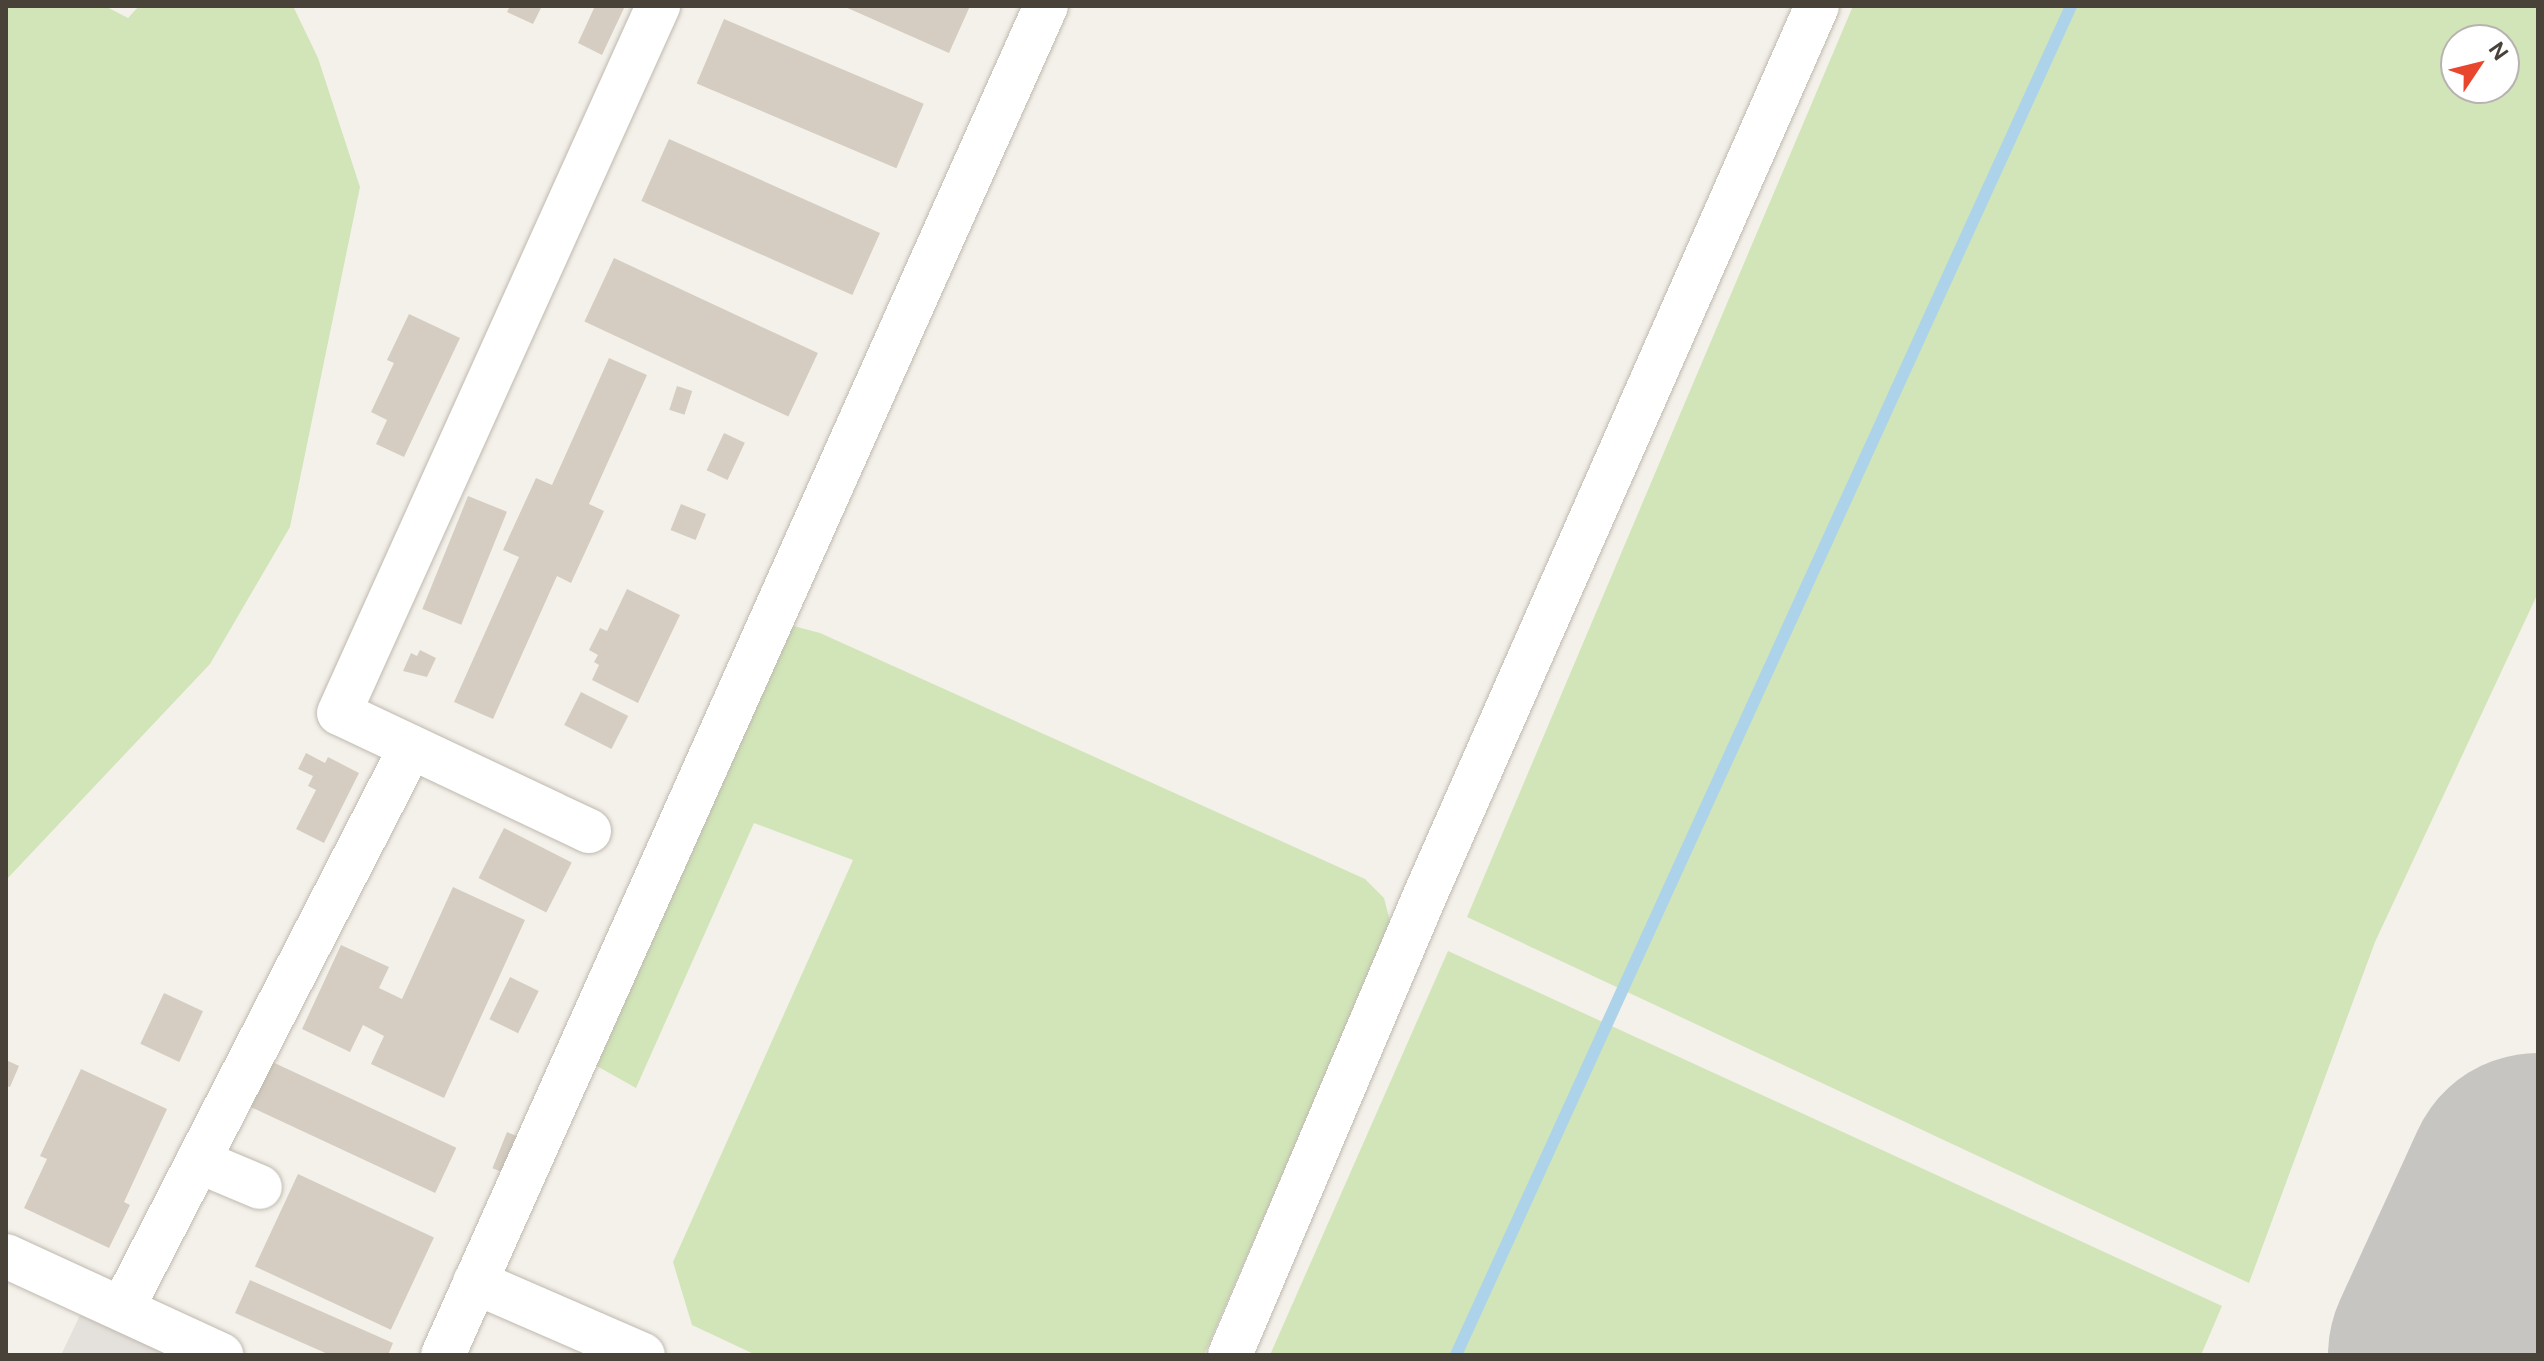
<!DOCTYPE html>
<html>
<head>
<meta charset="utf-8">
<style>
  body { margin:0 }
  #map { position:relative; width:2544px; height:1361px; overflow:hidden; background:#f4f1eb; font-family:"DM Sans",sans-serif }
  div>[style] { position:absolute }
  .industrial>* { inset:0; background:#e4e1dc }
  .green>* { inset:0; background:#d1e5b8 }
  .stream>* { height:12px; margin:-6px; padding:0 6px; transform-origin:6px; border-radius:6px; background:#add3eb }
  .runway>* { height:264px; margin:-132px; padding:0 132px; transform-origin:132px; border-radius:132px; background:#c6c5c2 }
  .building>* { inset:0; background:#d5cdc1; transform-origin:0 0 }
  .roads { filter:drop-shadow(0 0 2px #bfb9ae) drop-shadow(0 0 2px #bfb9ae) }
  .minor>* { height:44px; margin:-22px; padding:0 22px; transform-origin:22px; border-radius:22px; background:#fff }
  span { translate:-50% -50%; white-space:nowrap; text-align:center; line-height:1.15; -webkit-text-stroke:8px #fff; paint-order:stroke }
  .frame { position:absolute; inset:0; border:8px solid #484239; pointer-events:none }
  .north { position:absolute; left:2440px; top:24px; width:80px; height:80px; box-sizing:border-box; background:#fff; border:2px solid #b6b3b0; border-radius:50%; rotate:55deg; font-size:22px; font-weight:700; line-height:32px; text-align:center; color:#484239 }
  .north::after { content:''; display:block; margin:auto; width:28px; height:36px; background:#e9462e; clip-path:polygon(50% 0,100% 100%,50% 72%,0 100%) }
</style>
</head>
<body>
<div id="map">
  <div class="industrial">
    <i style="clip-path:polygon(92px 1290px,237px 1355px,61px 1355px)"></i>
  </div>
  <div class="green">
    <i style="clip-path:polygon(6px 6px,105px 6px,128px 18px,139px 6px,293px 6px,318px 58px,360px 187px,290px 527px,210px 664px,6px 880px)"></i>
    <i style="clip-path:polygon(evenodd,1853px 6px,2538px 6px,2538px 593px,2375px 942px,2249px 1283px,1467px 917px,1853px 6px,2456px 40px,2504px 40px,2504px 88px,2456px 88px,2456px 40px)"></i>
    <i style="clip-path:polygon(790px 625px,820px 633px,1365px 879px,1384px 898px,1391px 925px,1204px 1355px,756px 1355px,692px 1325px,673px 1262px,853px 860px,754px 823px,636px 1088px,579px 1056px)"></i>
    <i style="clip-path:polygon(1448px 951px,2222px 1306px,2201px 1355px,1270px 1355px)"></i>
  </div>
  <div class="stream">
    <i style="left:1456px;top:1355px;width:1483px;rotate:-65.49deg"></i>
  </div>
  <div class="runway">
    <i style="left:2460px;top:1355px;width:187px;rotate:-65.4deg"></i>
  </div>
  <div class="building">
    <i style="clip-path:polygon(510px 6px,542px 6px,533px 24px,507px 12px)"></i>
    <i style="clip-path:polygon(595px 6px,625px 6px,602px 55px,578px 43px)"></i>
    <i style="clip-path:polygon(843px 6px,970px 6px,949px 53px)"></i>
    <i style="left:724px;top:19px;width:217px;height:70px;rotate:23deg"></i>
    <i style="left:669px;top:139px;width:231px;height:68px;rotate:24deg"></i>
    <i style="left:614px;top:258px;width:225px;height:70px;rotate:25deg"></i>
    <i style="clip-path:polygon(409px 314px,460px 338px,404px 457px,376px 444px,387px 420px,371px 412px,394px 363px,387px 360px)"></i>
    <i style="clip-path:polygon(609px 358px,647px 375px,589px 504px,604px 511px,571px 583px,557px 576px,493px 719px,454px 702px,519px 557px,503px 550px,536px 478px,552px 485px)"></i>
    <i style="left:677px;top:386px;width:16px;height:25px;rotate:18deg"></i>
    <i style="left:724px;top:433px;width:23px;height:41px;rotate:25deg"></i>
    <i style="left:468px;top:496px;width:42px;height:122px;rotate:22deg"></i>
    <i style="left:681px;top:504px;width:27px;height:28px;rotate:22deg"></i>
    <i style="clip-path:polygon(627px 589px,680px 615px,638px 703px,592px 680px,599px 665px,594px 662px,598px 655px,589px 650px,600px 628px,607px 631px)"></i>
    <i style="clip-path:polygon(420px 650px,436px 658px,427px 677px,403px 671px,411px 653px,417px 656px)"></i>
    <i style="left:581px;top:692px;width:53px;height:37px;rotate:27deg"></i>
    <i style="clip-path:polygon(306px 753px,325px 763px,328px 757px,359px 773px,324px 843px,296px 829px,316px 790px,308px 786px,313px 776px,298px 769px)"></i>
    <i style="left:504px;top:828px;width:76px;height:56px;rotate:27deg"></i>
    <i style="clip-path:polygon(453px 887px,525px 920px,444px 1098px,371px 1064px,384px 1036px,363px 1025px,350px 1052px,302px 1029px,341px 945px,389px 967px,379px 988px,402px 999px)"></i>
    <i style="left:510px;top:977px;width:32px;height:47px;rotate:26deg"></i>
    <i style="left:164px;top:993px;width:43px;height:56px;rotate:25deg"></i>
    <i style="left:266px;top:1059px;width:210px;height:50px;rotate:25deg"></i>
    <i style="clip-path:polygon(6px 1060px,19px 1066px,10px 1087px,6px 1086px)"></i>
    <i style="clip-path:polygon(81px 1069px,167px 1109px,124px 1202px,130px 1205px,109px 1248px,24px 1208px,47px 1159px,40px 1156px)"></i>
    <i style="left:507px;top:1132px;width:24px;height:39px;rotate:22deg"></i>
    <i style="left:298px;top:1174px;width:150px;height:102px;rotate:25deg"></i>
    <i style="clip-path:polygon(250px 1280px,393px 1343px,388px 1355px,330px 1355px,235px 1313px)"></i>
  </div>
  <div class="roads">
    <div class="minor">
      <i style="left:589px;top:831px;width:276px;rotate:-154.7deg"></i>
      <i style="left:339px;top:713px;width:776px;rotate:-65.71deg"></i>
      <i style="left:198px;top:1161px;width:67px;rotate:22.8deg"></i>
      <i style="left:6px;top:1256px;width:237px;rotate:24.7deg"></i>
      <i style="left:475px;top:1282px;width:183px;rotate:23.5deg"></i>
      <i style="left:122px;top:1309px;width:632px;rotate:-62.79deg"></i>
      <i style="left:443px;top:1355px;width:1478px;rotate:-65.92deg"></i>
      <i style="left:1230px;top:1355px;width:502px;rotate:-67.01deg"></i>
      <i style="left:1426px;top:893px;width:969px;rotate:-66.21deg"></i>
    </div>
  </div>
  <div class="frame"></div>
  <div class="north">N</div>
</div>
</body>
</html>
